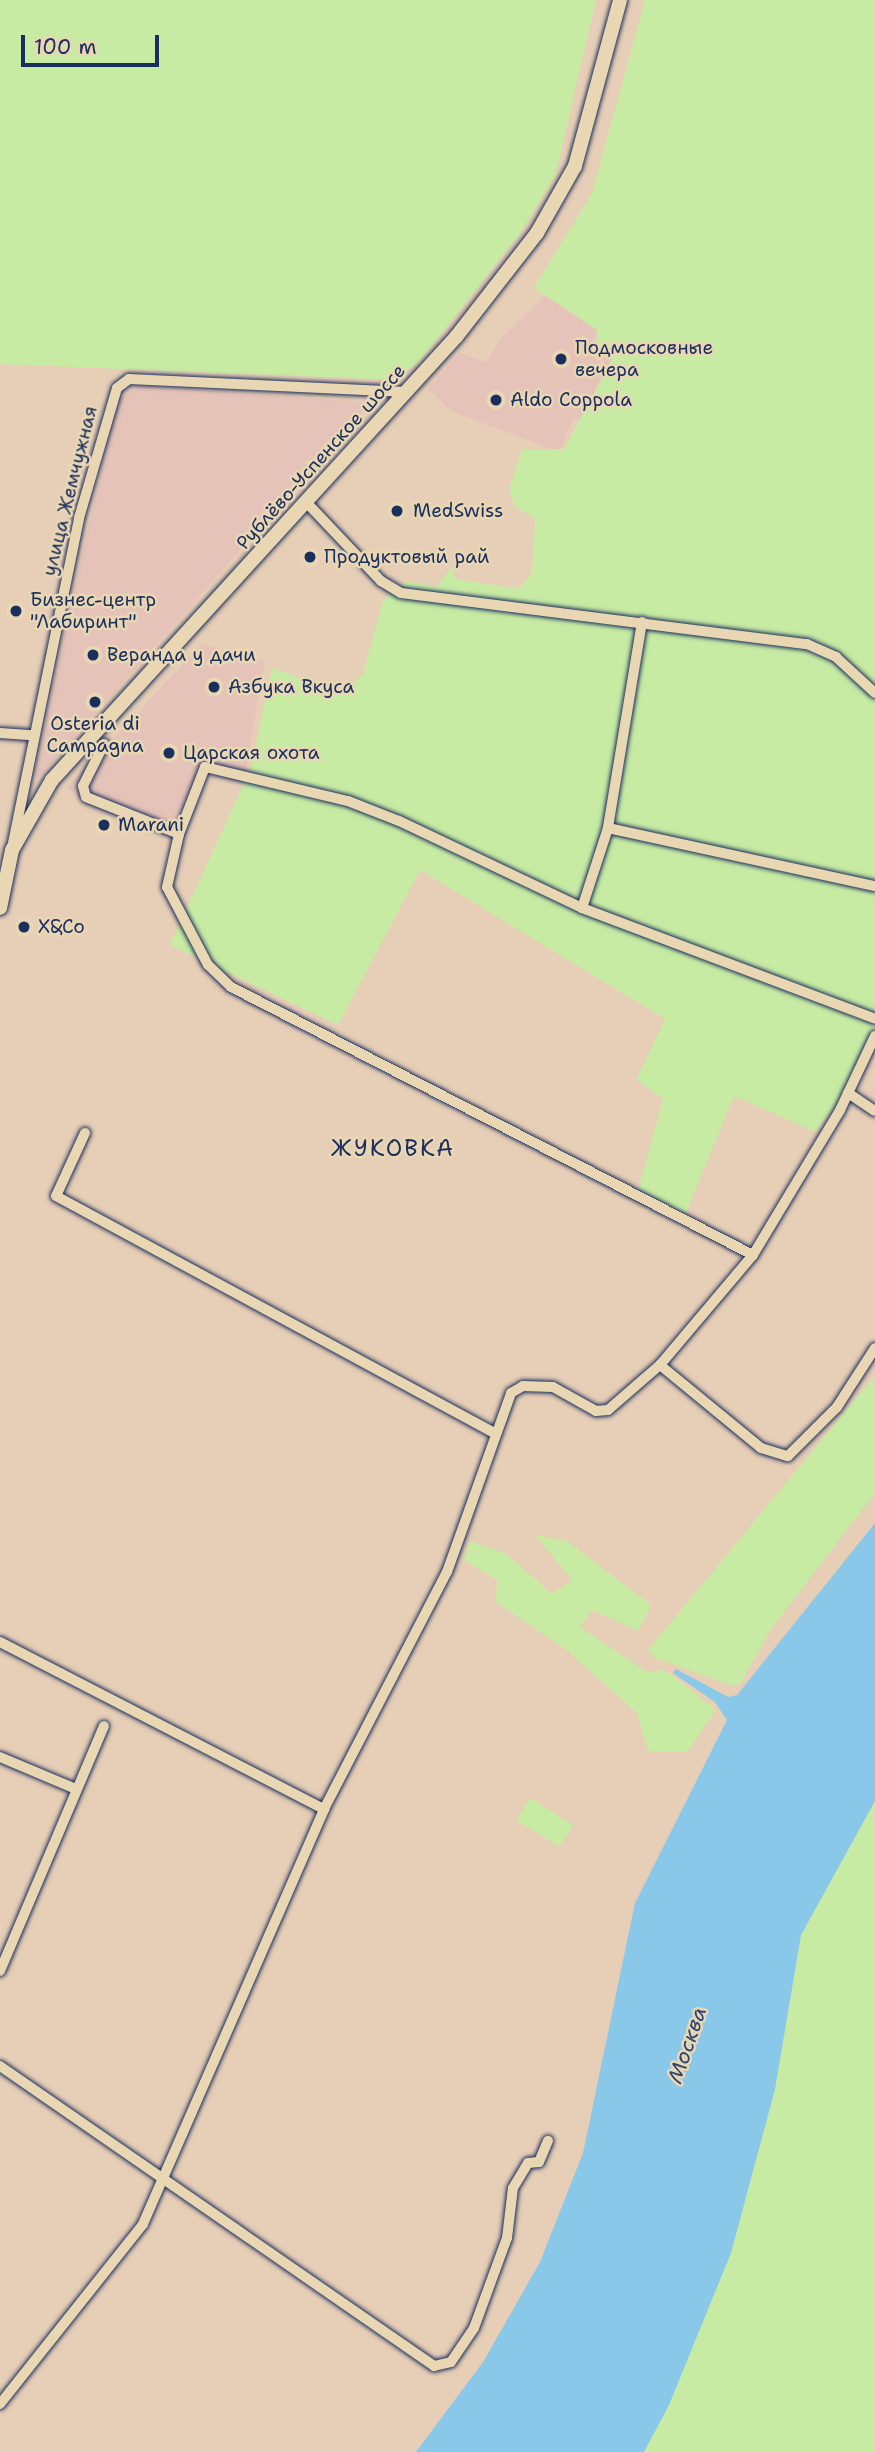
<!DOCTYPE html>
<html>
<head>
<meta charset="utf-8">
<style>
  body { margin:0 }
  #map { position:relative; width:875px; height:2452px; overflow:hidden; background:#e7ceb6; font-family:"Shantell Sans",sans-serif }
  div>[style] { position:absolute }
  .built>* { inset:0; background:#e5c3b8 }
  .green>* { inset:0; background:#c8eba4; transform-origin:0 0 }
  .water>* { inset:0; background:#8ac8ea }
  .roads { filter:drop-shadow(0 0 2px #1b2f5e) drop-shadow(0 0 2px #1b2f5e) }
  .street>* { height:10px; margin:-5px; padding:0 5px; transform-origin:5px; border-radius:5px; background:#e9d7b4 }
  .secondary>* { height:14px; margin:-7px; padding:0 7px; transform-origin:7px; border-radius:7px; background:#e9d7b4 }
  .dots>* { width:19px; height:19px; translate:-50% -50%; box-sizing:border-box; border:4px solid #e9d7b4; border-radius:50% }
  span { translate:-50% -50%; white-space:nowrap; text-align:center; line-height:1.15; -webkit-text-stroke:5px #e9d7b4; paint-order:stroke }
  .poi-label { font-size:19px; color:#1b2f5e }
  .left { translate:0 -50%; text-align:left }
  .street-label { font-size:19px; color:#1b2f5e }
  .water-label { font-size:21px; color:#2c4673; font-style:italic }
  .quarter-label { font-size:23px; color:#1b2f5e; letter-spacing:2px }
  .scale { position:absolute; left:21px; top:35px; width:138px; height:32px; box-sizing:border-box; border:4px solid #1b2f5e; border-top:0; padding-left:9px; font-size:21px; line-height:24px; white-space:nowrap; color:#1b2f5e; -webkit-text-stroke:5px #e9d7b4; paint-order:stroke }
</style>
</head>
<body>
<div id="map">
  <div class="built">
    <i style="clip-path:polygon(549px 292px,600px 325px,590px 347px,614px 361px,583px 419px,572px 419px,560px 452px,453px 412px,428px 389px,460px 353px,487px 363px,497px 343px)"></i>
    <i style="clip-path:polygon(141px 385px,370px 403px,38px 778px,34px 774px,116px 401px)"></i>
    <i style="clip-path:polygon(202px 644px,265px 661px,245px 775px,201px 762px,174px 829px,66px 789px)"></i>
  </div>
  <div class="green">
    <i style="clip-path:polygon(0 0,596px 0,555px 176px,521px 232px,420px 361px,394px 380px,0 364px)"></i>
    <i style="clip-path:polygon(645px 0,875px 0,875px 1052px,816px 1132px,734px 1096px,684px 1217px,638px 1191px,663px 1099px,636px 1080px,665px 1019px,420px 870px,338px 1025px,170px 945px,251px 768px,272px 668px,343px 694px,363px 674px,383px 600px,406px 581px,437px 587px,452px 566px,455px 579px,519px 589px,532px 572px,535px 518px,515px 507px,509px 489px,522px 450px,564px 449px,612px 359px,598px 346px,597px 330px,534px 288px,592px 193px)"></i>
    <i style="clip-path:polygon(875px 1375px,875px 1493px,771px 1629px,741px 1683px,733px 1686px,655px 1658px,648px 1650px)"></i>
    <i style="clip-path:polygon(535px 1535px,567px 1541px,651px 1605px,638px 1631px,592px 1610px,580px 1627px,647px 1672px,665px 1670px,716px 1710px,687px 1752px,648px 1751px,637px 1713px,565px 1649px,496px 1602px,497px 1580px,464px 1560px,470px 1541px,507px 1554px,552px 1594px,572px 1580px)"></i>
    <i style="left:530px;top:1798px;width:51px;height:26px;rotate:32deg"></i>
    <i style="clip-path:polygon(875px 1801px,875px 2452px,644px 2452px,731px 2253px,775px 2089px,801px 1935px)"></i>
  </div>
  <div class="water">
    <i style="clip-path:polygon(875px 1523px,875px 1801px,801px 1935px,775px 2089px,731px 2253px,669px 2405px,644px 2452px,416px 2452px,483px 2362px,540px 2262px,583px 2153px,635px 1903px,727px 1720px,715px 1702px,673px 1673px,676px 1669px,728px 1697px,737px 1695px)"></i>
  </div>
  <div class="roads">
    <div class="street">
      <i style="left:307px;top:503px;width:108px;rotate:46.5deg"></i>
      <i style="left:381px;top:581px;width:23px;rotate:31deg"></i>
      <i style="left:401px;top:593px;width:409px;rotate:7.2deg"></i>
      <i style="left:807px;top:644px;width:32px;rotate:24deg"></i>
      <i style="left:836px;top:657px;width:53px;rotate:42.7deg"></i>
      <i style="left:642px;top:622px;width:209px;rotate:99.4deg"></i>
      <i style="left:608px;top:828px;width:273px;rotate:12.3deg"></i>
      <i style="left:0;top:733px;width:32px;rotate:4deg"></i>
      <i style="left:104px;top:744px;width:47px;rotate:116.6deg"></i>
      <i style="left:83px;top:786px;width:11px;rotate:75deg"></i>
      <i style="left:86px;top:797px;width:100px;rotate:21.7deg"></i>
      <i style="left:13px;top:843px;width:332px;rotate:-78.5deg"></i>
      <i style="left:79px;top:518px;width:135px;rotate:-73.7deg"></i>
      <i style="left:117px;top:388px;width:15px;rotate:-37deg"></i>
      <i style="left:129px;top:379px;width:278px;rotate:2.7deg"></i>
      <i style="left:582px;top:908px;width:84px;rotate:-72deg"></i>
      <i style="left:848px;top:1093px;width:32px;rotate:34deg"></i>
      <i style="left:85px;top:1133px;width:69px;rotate:114.7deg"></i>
      <i style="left:56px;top:1196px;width:497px;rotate:28.4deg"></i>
      <i style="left:753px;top:1255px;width:587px;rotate:-152.82deg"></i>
      <i style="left:231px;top:987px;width:32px;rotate:-136deg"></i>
      <i style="left:208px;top:965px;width:88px;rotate:-117.7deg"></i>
      <i style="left:167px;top:887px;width:54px;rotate:-77.2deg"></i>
      <i style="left:179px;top:834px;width:72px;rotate:-68.8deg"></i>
      <i style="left:205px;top:767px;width:147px;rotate:13.4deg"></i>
      <i style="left:348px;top:801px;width:55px;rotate:21.4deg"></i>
      <i style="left:399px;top:821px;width:203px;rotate:25.4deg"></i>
      <i style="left:582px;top:908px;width:313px;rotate:20.7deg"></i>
      <i style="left:660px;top:1365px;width:131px;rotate:39.4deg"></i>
      <i style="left:761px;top:1448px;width:28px;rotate:17deg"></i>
      <i style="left:788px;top:1456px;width:69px;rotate:-45deg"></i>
      <i style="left:837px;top:1407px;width:70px;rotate:-57.2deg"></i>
      <i style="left:0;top:1642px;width:365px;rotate:27.3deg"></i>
      <i style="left:0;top:1757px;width:82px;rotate:22.8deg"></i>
      <i style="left:0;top:1971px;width:266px;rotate:-67deg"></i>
      <i style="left:0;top:2066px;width:528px;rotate:34.65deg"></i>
      <i style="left:434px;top:2366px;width:17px;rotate:-13deg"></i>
      <i style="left:451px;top:2362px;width:41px;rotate:-55.9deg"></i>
      <i style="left:474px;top:2328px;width:96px;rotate:-69.9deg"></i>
      <i style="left:507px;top:2238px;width:50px;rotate:-83.2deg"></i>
      <i style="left:513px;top:2188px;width:29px;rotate:-59deg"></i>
      <i style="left:528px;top:2163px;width:11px;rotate:-5deg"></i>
      <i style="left:539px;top:2162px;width:23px;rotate:-67deg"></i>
      <i style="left:0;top:2404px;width:230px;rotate:-51.5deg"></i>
      <i style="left:143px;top:2224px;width:453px;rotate:-66.4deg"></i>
      <i style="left:324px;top:1809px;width:267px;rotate:-62.6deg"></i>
      <i style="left:447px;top:1572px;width:190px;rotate:-70.3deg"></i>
      <i style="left:511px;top:1393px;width:14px;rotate:-30deg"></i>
      <i style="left:523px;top:1386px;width:30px;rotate:2deg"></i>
      <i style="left:553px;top:1387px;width:49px;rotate:29.2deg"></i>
      <i style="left:596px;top:1411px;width:12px;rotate:-5deg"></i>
      <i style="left:608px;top:1410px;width:69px;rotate:-40.9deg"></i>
      <i style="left:660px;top:1365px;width:144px;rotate:-49.8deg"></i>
      <i style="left:753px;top:1255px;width:169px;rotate:-59deg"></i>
      <i style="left:840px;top:1110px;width:82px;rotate:-64.7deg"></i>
    </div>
    <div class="secondary">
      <i style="left:0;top:908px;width:59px;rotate:-78.3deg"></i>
      <i style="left:12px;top:850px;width:81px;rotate:-60.3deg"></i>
      <i style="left:52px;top:780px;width:600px;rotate:-47.64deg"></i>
      <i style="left:456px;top:337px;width:132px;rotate:-52.1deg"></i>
      <i style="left:537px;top:233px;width:77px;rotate:-60.4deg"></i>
      <i style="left:575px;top:166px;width:172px;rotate:-74.8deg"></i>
    </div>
  </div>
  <div class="dots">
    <i style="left:561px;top:359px;background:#1b2f5e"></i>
    <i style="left:496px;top:400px;background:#1b2f5e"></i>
    <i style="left:397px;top:511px;background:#1b2f5e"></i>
    <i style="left:310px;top:557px;background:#1b2f5e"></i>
    <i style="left:16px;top:611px;background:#1b2f5e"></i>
    <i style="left:93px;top:655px;background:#1b2f5e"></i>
    <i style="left:214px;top:687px;background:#1b2f5e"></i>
    <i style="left:95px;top:702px;background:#1b2f5e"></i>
    <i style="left:169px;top:753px;background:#1b2f5e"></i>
    <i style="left:104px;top:825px;background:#1b2f5e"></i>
    <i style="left:24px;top:927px;background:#1b2f5e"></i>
  </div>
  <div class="poi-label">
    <span class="left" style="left:575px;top:359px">Подмосковные<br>вечера</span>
    <span class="left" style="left:510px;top:400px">Aldo Coppola</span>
    <span class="left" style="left:413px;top:511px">MedSwiss</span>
    <span class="left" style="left:324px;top:557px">Продуктовый рай</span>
    <span class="left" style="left:30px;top:611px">Бизнес-центр<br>"Лабиринт"</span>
    <span class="left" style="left:107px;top:655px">Веранда у дачи</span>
    <span class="left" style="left:228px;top:687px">Азбука Вкуса</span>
    <span style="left:95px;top:735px">Osteria di<br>Campagna</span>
    <span class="left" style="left:183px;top:753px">Царская охота</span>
    <span class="left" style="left:118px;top:825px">Marani</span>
    <span class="left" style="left:38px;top:927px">X&amp;Co</span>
  </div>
  <div class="street-label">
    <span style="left:321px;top:457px;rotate:-48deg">Рублёво-Успенское шоссе</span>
    <span style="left:70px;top:491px;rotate:-76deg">улица Жемчужная</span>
  </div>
  <div class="water-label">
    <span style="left:687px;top:2045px;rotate:-71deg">Москва</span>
  </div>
  <div class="quarter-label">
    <span style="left:393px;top:1148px">ЖУКОВКА</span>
  </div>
  <div class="scale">100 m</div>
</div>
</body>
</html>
